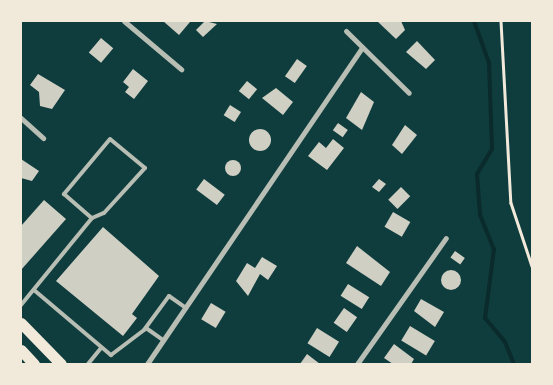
<!DOCTYPE html>
<html>
<head>
<meta charset="utf-8">
<style>
  body { margin:0 }
  #map { position:relative; width:553px; height:385px; overflow:hidden; background:#0f3d3e; font-family:Helvetica,sans-serif }
  div>[style] { position:absolute }
  .stream>* { height:4px; margin:-2px; padding:0 2px; transform-origin:2px; border-radius:2px; background:#0a2a2b }
  .building>* { inset:0; background:#cfcfc3; transform-origin:0 0 }
  .round { border-radius:50% }
  .path>* { height:2.5px; margin:-1.25px; padding:0 1.25px; transform-origin:1.25px; border-radius:1.25px; background:#f1e9da }
  .service>* { height:4px; margin:-2px; padding:0 2px; transform-origin:2px; border-radius:2px; background:#b8beb3 }
  .minor>* { height:5px; margin:-2.5px; padding:0 2.5px; transform-origin:2.5px; border-radius:2.5px; background:#b8beb3 }
  .trunk>* { height:11px; margin:-5.5px; padding:0 5.5px; transform-origin:5.5px; border-radius:5.5px; background:#f1e9da }
  span { translate:-50% -50%; white-space:nowrap; text-align:center; line-height:1.15; -webkit-text-stroke:5px #f1e9da; paint-order:stroke }
  .frame { position:absolute; inset:0; border:22px solid #f1e9da; pointer-events:none }
</style>
</head>
<body>
<div id="map">
  <div class="stream">
    <i style="left:474px;top:21px;width:45px;rotate:70.3deg"></i>
    <i style="left:489px;top:63px;width:86px;rotate:88deg"></i>
    <i style="left:492px;top:149px;width:29px;rotate:121deg"></i>
    <i style="left:477px;top:174px;width:41px;rotate:85.8deg"></i>
    <i style="left:480px;top:215px;width:37px;rotate:68deg"></i>
    <i style="left:494px;top:249px;width:70px;rotate:97.4deg"></i>
    <i style="left:485px;top:318px;width:31px;rotate:50deg"></i>
    <i style="left:505px;top:342px;width:24px;rotate:68deg"></i>
  </div>
  <div class="building">
    <i style="clip-path:polygon(163px 21px,189px 21px,190px 22px,179px 35px)"></i>
    <i style="clip-path:polygon(205px 21px,217px 24px,203px 37px,196px 30px)"></i>
    <i style="clip-path:polygon(377px 21px,401px 21px,405px 30px,396px 39px)"></i>
    <i style="left:101px;top:38px;width:16px;height:19px;rotate:40deg"></i>
    <i style="clip-path:polygon(417px 41px,435px 60px,426px 69px,406px 52px)"></i>
    <i style="left:297px;top:59px;width:12px;height:21px;rotate:35deg"></i>
    <i style="clip-path:polygon(133px 69px,148px 81px,134px 99px,125px 92px,129px 87px,123px 82px)"></i>
    <i style="clip-path:polygon(38px 74px,65px 90px,52px 109px,40px 106px,39px 92px,30px 85px)"></i>
    <i style="left:247px;top:81px;width:13px;height:13px;rotate:39deg"></i>
    <i style="clip-path:polygon(276px 88px,293px 102px,283px 115px,262px 98px)"></i>
    <i style="clip-path:polygon(361px 92px,374px 102px,362px 130px,346px 118px)"></i>
    <i style="left:230px;top:105px;width:13px;height:12px;rotate:32deg"></i>
    <i style="left:338px;top:123px;width:12px;height:9px;rotate:35deg"></i>
    <i style="clip-path:polygon(405px 125px,417px 135px,402px 154px,392px 145px)"></i>
    <i class="round" style="left:249px;top:129px;width:22px;height:22px"></i>
    <i style="clip-path:polygon(333px 139px,344px 148px,327px 170px,308px 156px,319px 142px,326px 148px)"></i>
    <i style="clip-path:polygon(21px 159px,39px 171px,32px 181px,21px 178px)"></i>
    <i class="round" style="left:225px;top:160px;width:16px;height:16px"></i>
    <i style="left:204px;top:179px;width:26px;height:13px;rotate:37deg"></i>
    <i style="clip-path:polygon(379px 179px,386px 184px,379px 192px,372px 187px)"></i>
    <i style="left:401px;top:187px;width:13px;height:18px;rotate:45deg"></i>
    <i style="clip-path:polygon(44px 200px,66px 219px,21px 270px,21px 226px)"></i>
    <i style="left:393px;top:212px;width:20px;height:17px;rotate:30deg"></i>
    <i style="clip-path:polygon(103px 227px,159px 276px,132px 314px,137px 318px,123px 336px,56px 281px)"></i>
    <i style="clip-path:polygon(357px 246px,390px 272px,381px 286px,346px 263px)"></i>
    <i style="left:455px;top:251px;width:12px;height:8px;rotate:35deg"></i>
    <i style="clip-path:polygon(262px 257px,277px 266px,268px 280px,260px 274px,248px 296px,236px 281px,247px 263px,255px 268px)"></i>
    <i class="round" style="left:441px;top:270px;width:20px;height:20px"></i>
    <i style="left:348px;top:284px;width:25px;height:14px;rotate:32deg"></i>
    <i style="clip-path:polygon(421px 299px,444px 312px,435px 327px,414px 311px)"></i>
    <i style="left:211px;top:303px;width:17px;height:19px;rotate:31deg"></i>
    <i style="left:344px;top:308px;width:16px;height:18px;rotate:35deg"></i>
    <i style="left:410px;top:326px;width:29px;height:17px;rotate:31deg"></i>
    <i style="left:317px;top:328px;width:26px;height:18px;rotate:32deg"></i>
    <i style="clip-path:polygon(394px 344px,414px 359px,411px 364px,393px 364px,384px 358px)"></i>
    <i style="clip-path:polygon(307px 354px,320px 364px,300px 364px)"></i>
  </div>
  <div class="path">
    <i style="left:501px;top:21px;width:182px;rotate:86.9deg"></i>
    <i style="left:511px;top:203px;width:66px;rotate:71.6deg"></i>
  </div>
  <div class="service">
    <i style="left:34px;top:290px;width:101px;rotate:40.2deg"></i>
    <i style="left:111px;top:355px;width:41px;rotate:-37.1deg"></i>
    <i style="left:144px;top:330px;width:42px;rotate:-53.7deg"></i>
    <i style="left:169px;top:296px;width:21px;rotate:35deg"></i>
    <i style="left:21px;top:305px;width:112px;rotate:-50.8deg"></i>
    <i style="left:92px;top:218px;width:13px;rotate:-23deg"></i>
    <i style="left:104px;top:213px;width:61px;rotate:-47.7deg"></i>
    <i style="left:145px;top:168px;width:45px;rotate:-140.4deg"></i>
    <i style="left:110px;top:139px;width:72px;rotate:129.9deg"></i>
    <i style="left:64px;top:194px;width:37px;rotate:41deg"></i>
    <i style="left:146px;top:328px;width:21px;rotate:35deg"></i>
    <i style="left:88px;top:364px;width:21px;rotate:-51deg"></i>
  </div>
  <div class="minor">
    <i style="left:124px;top:21px;width:75px;rotate:40.1deg"></i>
    <i style="left:346px;top:31px;width:88px;rotate:44.5deg"></i>
    <i style="left:21px;top:118px;width:30px;rotate:42deg"></i>
    <i style="left:147px;top:364px;width:381px;rotate:-55.8deg"></i>
    <i style="left:357px;top:364px;width:154px;rotate:-54.8deg"></i>
  </div>
  <div class="trunk">
    <i style="left:21px;top:323px;width:57px;rotate:45.7deg"></i>
    <i style="left:21px;top:350px;width:19px;rotate:47deg"></i>
  </div>
  <div class="frame"></div>
</div>
</body>
</html>
